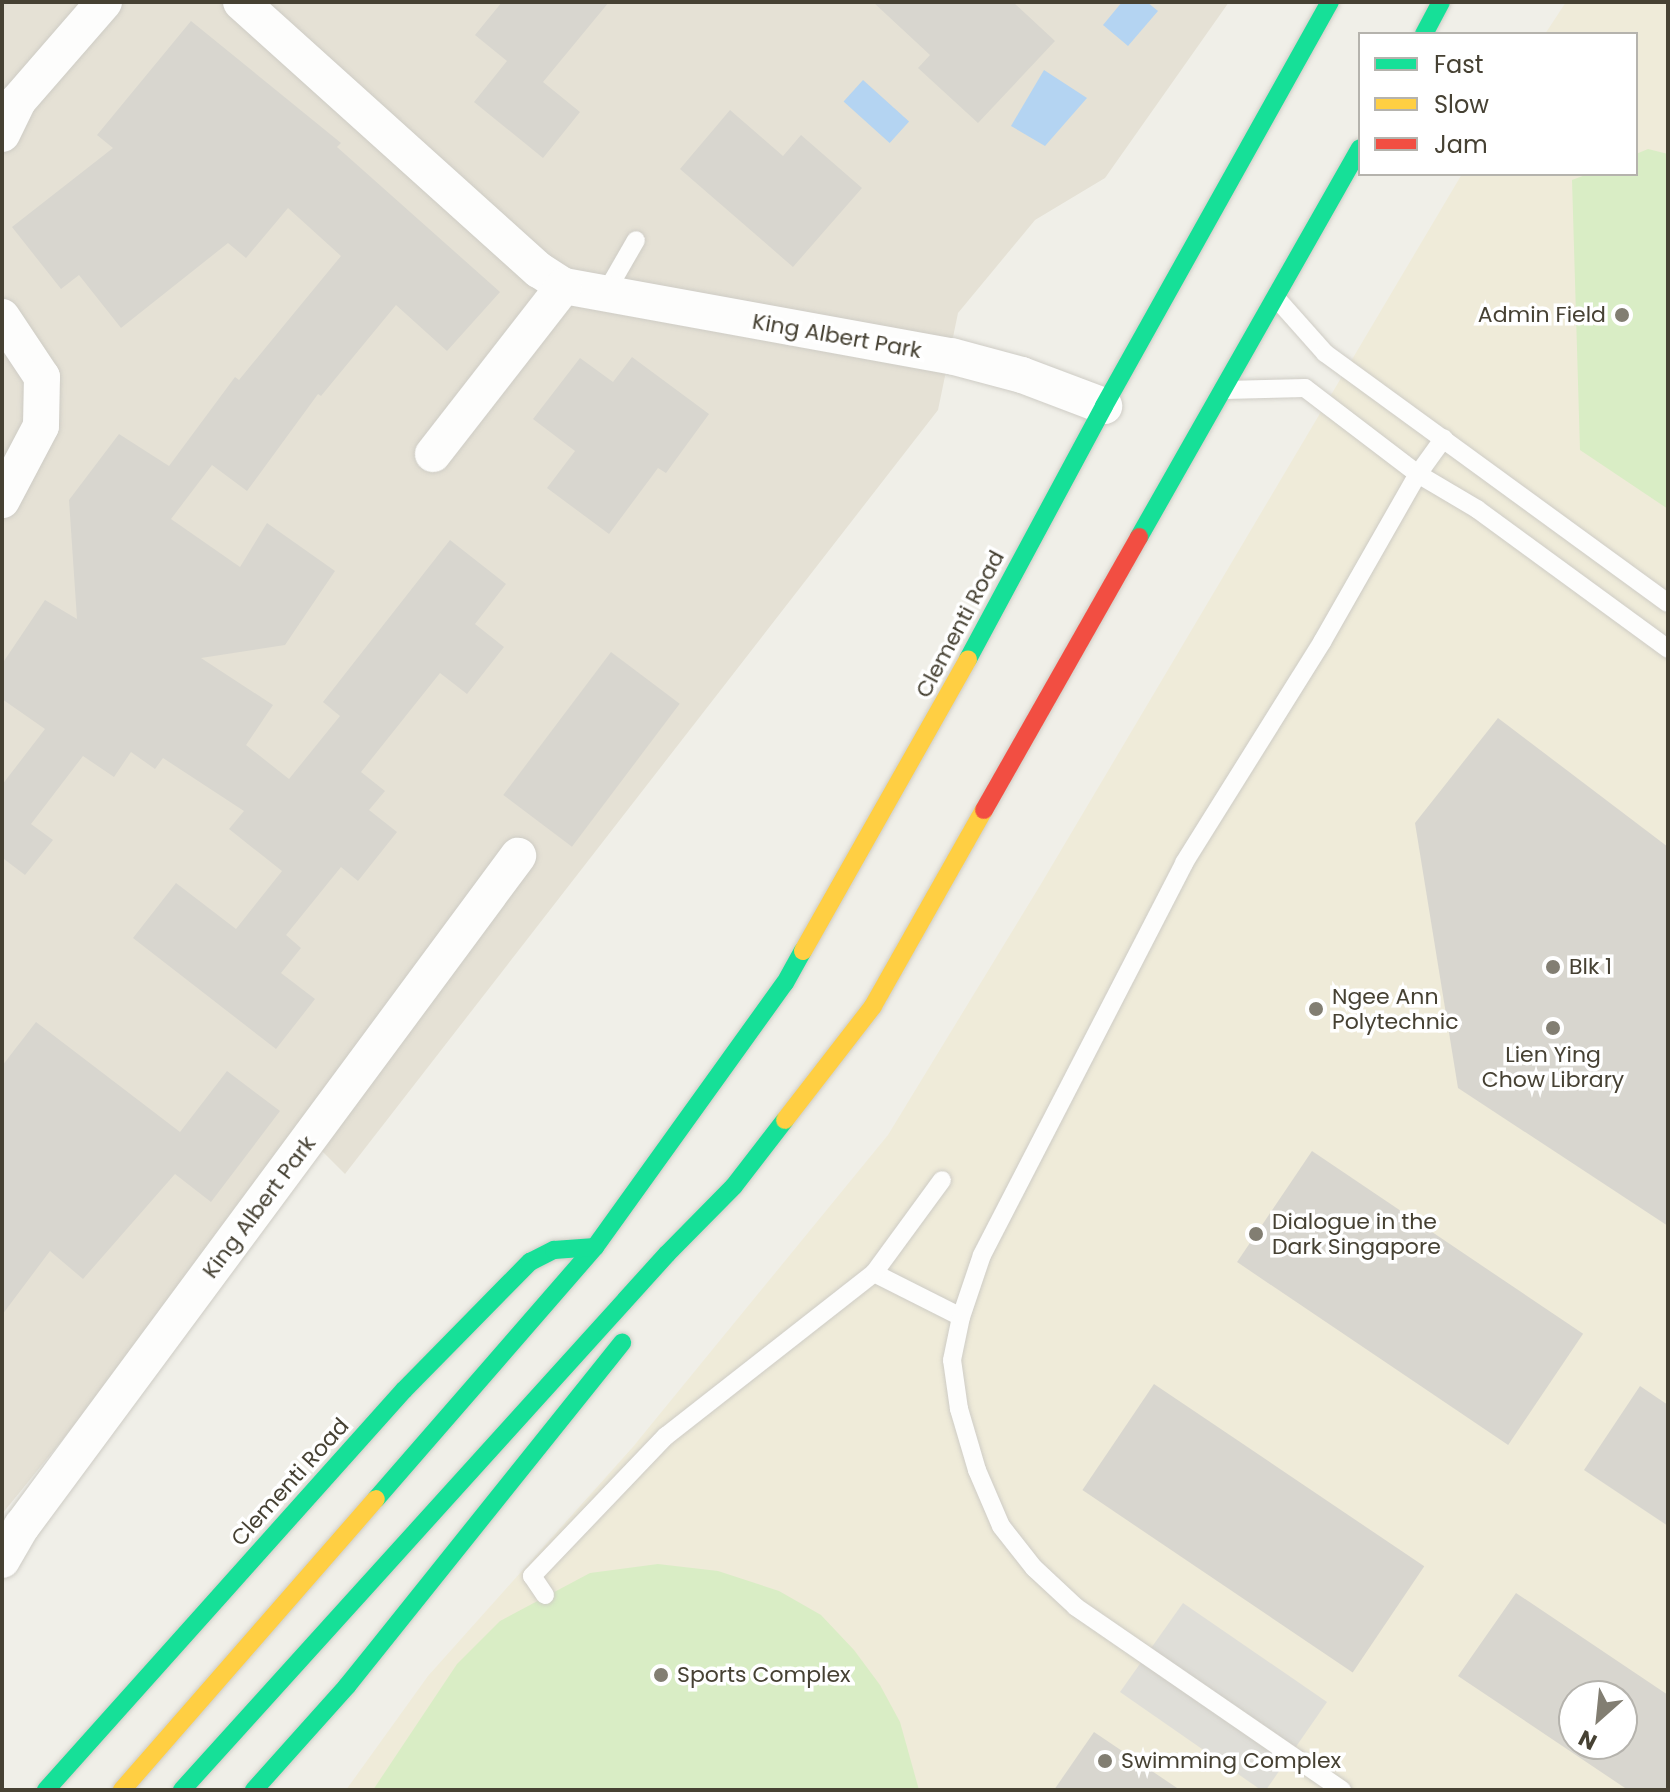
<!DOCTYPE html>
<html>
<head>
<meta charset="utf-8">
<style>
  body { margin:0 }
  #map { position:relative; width:1670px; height:1792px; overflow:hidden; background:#f0efe8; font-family:Poppins,sans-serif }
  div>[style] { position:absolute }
  .residential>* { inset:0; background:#e5e1d5 }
  .education>* { inset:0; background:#efebd9 }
  .green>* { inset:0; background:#d9edc5 }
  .parking>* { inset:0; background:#dfded8 }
  .water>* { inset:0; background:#b4d4f2; transform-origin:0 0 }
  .building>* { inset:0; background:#d8d6cf; transform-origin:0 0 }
  .roads { filter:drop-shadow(0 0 2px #ceccc5) drop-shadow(0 0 2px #ceccc5) }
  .lane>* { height:18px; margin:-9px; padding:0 9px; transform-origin:9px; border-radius:9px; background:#fdfdfc }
  .street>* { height:36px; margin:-18px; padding:0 18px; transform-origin:18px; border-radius:18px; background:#fdfdfc }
  .fast>* { height:18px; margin:-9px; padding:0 9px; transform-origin:9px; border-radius:9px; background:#16e098 }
  .slow>* { height:18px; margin:-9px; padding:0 9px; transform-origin:9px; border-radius:9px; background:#ffcf43 }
  .jam>* { height:18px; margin:-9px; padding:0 9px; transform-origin:9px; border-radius:9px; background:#f24e42 }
  .dots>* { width:22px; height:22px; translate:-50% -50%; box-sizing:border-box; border:4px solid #fff; border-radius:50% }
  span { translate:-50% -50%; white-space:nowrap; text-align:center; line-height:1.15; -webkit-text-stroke:7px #fff; paint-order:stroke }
  .poi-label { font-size:22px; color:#464133 }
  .right { translate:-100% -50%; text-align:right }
  .left { translate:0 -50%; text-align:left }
  .street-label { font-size:22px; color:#464133 }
  .frame { position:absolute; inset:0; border:4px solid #464133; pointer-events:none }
  .legend { position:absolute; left:1358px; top:32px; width:280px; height:144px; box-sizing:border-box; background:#fff; border:2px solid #b5b3ad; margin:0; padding:10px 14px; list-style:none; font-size:24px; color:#464133 }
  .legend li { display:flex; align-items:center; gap:16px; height:40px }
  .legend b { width:40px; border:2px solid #b5b3ad }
  .north { position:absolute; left:1558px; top:1680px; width:80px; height:80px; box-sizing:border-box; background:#fff; border:2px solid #b5b3ad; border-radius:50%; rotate:207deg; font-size:22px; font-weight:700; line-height:32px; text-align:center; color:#464133 }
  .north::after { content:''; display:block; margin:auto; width:28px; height:36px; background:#827e72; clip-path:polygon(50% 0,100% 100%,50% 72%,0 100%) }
</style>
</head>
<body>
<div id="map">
  <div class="residential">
    <i style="clip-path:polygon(2px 2px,1229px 2px,1105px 178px,1035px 220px,958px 313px,938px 410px,345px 1174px,322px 1151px,284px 1167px,2px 1514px)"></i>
  </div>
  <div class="education">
    <i style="clip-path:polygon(evenodd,1566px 2px,1668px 2px,1668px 1790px,346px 1790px,428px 1676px,632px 1448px,888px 1135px,1041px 884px,1462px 174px,1636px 174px,1636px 34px,1545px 34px,1566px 2px,1574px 1696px,1622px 1696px,1622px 1744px,1574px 1744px,1574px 1696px)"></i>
  </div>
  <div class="green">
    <i style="clip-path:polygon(1648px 149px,1668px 154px,1668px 509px,1580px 450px,1572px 180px,1588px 174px,1636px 174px,1636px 154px)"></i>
    <i style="clip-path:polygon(658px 1564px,718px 1571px,779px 1591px,821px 1615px,854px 1650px,880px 1685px,900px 1722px,919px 1790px,373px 1790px,457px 1664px,500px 1621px,590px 1573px)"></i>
  </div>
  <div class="parking">
    <i style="clip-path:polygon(1183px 1603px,1327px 1702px,1266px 1790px,1261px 1790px,1120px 1692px)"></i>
  </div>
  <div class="water">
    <i style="clip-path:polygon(1122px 2px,1147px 2px,1158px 11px,1128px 46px,1103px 25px)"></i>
    <i style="clip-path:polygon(1044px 70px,1087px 98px,1045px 146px,1011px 126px)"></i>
    <i style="left:863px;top:80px;width:62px;height:29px;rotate:42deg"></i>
  </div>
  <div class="building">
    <i style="clip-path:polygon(502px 2px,609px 2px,543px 82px,580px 112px,543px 158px,474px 102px,507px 61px,475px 35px)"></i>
    <i style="clip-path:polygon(873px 2px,1013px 2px,1055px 41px,978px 123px,918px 68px,930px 55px)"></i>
    <i style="clip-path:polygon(191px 21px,341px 143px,337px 147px,500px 292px,447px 351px,396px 305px,321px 396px,318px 394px,247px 491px,212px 465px,171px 519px,240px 567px,267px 523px,335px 571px,285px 645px,201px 658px,273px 705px,246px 745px,289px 779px,340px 716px,323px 702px,450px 540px,506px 584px,475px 624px,504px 647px,467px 694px,440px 673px,361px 772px,385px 791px,369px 810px,397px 832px,358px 881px,341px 867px,286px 935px,301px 948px,281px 973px,315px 999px,276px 1049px,133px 938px,176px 883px,236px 929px,282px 871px,229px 829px,244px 811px,163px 758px,155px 769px,131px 752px,114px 777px,83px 756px,31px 824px,53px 840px,25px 875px,4px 859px,2px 862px,2px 785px,45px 729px,2px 699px,2px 664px,45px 600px,77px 619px,69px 500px,119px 434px,169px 466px,235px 377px,239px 380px,341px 256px,288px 208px,246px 258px,228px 243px,121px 328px,79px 275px,61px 289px,12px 227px,113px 148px,97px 135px)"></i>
    <i style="clip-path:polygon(730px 110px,783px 156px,801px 135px,862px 188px,793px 267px,680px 169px)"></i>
    <i style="clip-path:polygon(632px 357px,709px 414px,666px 473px,658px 468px,609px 534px,547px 488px,575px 451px,533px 419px,580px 358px,613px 382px)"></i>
    <i style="left:611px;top:652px;width:86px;height:179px;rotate:37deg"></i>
    <i style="clip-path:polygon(1498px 718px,1668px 847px,1668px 1226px,1458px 1088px,1415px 823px)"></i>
    <i style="clip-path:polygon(36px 1022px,180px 1132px,227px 1071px,280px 1111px,211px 1202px,175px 1174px,83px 1279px,50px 1251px,2px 1315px,2px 1066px)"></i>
    <i style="left:1312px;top:1151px;width:327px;height:134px;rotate:34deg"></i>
    <i style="left:1154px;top:1384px;width:326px;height:128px;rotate:34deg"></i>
    <i style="clip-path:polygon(1640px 1386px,1668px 1405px,1668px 1526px,1584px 1470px)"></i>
    <i style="clip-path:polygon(evenodd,1516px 1593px,1668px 1695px,1668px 1790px,1628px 1790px,1458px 1676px,1516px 1593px,1574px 1696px,1622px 1696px,1622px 1744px,1574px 1744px,1574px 1696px)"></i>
    <i style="clip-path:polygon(1094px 1732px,1180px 1790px,1054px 1790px)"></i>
  </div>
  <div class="roads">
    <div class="lane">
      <i style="left:605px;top:294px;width:62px;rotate:-60.1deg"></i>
      <i style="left:1277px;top:299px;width:72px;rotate:48.4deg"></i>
      <i style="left:1325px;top:353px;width:424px;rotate:36.1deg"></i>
      <i style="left:1225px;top:390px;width:80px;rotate:-1.4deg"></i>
      <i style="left:1305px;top:388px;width:142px;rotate:37.3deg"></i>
      <i style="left:1418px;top:474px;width:69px;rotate:30.7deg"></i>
      <i style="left:1477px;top:509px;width:237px;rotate:36.2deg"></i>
      <i style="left:874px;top:1273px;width:97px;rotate:26.8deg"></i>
      <i style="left:545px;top:1595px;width:23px;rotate:-124deg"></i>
      <i style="left:532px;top:1576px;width:194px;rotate:-46.3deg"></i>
      <i style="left:666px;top:1436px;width:264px;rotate:-38.1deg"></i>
      <i style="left:874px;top:1273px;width:115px;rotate:-53.8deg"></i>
      <i style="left:1342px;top:1790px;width:323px;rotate:-145.5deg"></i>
      <i style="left:1076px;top:1607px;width:57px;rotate:-137.1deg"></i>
      <i style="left:1034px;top:1568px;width:53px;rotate:-128.2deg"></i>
      <i style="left:1001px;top:1526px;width:61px;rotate:-113.2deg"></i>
      <i style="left:977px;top:1470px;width:64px;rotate:-106.4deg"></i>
      <i style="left:959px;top:1409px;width:49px;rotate:-98.1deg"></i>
      <i style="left:952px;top:1360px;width:44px;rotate:-78.2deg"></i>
      <i style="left:961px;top:1317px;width:65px;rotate:-71.3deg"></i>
      <i style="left:982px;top:1255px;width:441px;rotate:-62.7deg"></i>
      <i style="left:1184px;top:863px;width:261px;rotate:-58deg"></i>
      <i style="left:1322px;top:642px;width:193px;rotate:-60.3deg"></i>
      <i style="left:1418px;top:474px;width:44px;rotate:-54.2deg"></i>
    </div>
    <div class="street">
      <i style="left:241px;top:2px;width:401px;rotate:42deg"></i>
      <i style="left:539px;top:270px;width:30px;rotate:33deg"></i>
      <i style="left:564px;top:286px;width:393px;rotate:10.3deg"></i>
      <i style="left:951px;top:356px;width:73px;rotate:15deg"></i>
      <i style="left:1022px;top:375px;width:88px;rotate:20.7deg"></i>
      <i style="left:2px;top:134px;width:37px;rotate:-64deg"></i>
      <i style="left:18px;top:101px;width:131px;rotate:-49deg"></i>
      <i style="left:2px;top:317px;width:72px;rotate:56.3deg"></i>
      <i style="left:42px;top:377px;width:49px;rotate:91.2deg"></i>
      <i style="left:41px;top:426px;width:84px;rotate:117.8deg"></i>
      <i style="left:433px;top:454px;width:213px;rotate:-52.1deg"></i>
      <i style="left:2px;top:1560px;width:39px;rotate:-60deg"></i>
      <i style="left:22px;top:1526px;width:834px;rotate:-53.49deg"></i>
    </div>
    <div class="fast">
      <i style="left:1424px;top:34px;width:36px;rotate:-62deg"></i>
      <i style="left:1139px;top:537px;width:447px;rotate:-60.4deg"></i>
      <i style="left:968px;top:659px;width:287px;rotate:-61.7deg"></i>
      <i style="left:1104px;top:406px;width:463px;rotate:-60.8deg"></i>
      <i style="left:376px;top:1499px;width:334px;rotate:-49deg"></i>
      <i style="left:595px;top:1247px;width:325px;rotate:-54.3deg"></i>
      <i style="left:785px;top:983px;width:37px;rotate:-61deg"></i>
      <i style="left:46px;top:1790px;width:537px;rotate:-48.17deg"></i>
      <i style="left:404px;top:1390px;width:180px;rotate:-45.5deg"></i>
      <i style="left:530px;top:1262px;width:27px;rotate:-27deg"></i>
      <i style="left:554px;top:1250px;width:41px;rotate:-4.2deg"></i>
      <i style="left:182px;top:1790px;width:723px;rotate:-47.86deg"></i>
      <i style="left:667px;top:1254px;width:95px;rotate:-45.4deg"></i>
      <i style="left:734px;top:1186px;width:83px;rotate:-52.3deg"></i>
      <i style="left:254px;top:1790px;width:140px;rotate:-48.2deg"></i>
      <i style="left:347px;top:1686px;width:440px;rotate:-51.3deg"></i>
    </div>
    <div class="slow">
      <i style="left:803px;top:951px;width:335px;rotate:-60.5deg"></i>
      <i style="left:785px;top:1120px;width:144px;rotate:-52.3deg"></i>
      <i style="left:873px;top:1006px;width:225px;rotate:-60.5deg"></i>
      <i style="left:122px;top:1790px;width:386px;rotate:-48.9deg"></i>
    </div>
    <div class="jam">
      <i style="left:984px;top:810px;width:314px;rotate:-60.4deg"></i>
    </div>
  </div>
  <div class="dots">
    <i style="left:1622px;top:315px;background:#827e72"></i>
    <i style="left:1553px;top:967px;background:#827e72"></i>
    <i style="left:1316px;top:1009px;background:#827e72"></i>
    <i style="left:1553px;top:1028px;background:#827e72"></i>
    <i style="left:1256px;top:1234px;background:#827e72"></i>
    <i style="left:661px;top:1675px;background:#827e72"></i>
    <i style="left:1105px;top:1761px;background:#827e72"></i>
  </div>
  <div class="poi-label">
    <span class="right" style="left:1606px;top:315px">Admin Field</span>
    <span class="left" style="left:1569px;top:967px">Blk 1</span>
    <span class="left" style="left:1332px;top:1009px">Ngee Ann<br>Polytechnic</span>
    <span style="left:1553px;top:1067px">Lien Ying<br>Chow Library</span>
    <span class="left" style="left:1272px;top:1234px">Dialogue in the<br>Dark Singapore</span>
    <span class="left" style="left:677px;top:1675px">Sports Complex</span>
    <span class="left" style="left:1121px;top:1761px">Swimming Complex</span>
  </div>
  <div class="street-label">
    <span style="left:837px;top:336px;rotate:10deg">King Albert Park</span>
    <span style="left:960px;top:624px;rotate:-62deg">Clementi Road</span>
    <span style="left:259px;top:1207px;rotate:-53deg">King Albert Park</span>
    <span style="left:290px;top:1482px;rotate:-48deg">Clementi Road</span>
  </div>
  <div class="frame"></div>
  <ul class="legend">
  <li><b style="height:10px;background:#16e098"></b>Fast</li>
  <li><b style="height:10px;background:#ffcf43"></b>Slow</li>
  <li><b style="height:10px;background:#f24e42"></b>Jam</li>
  </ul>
  <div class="north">N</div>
</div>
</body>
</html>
